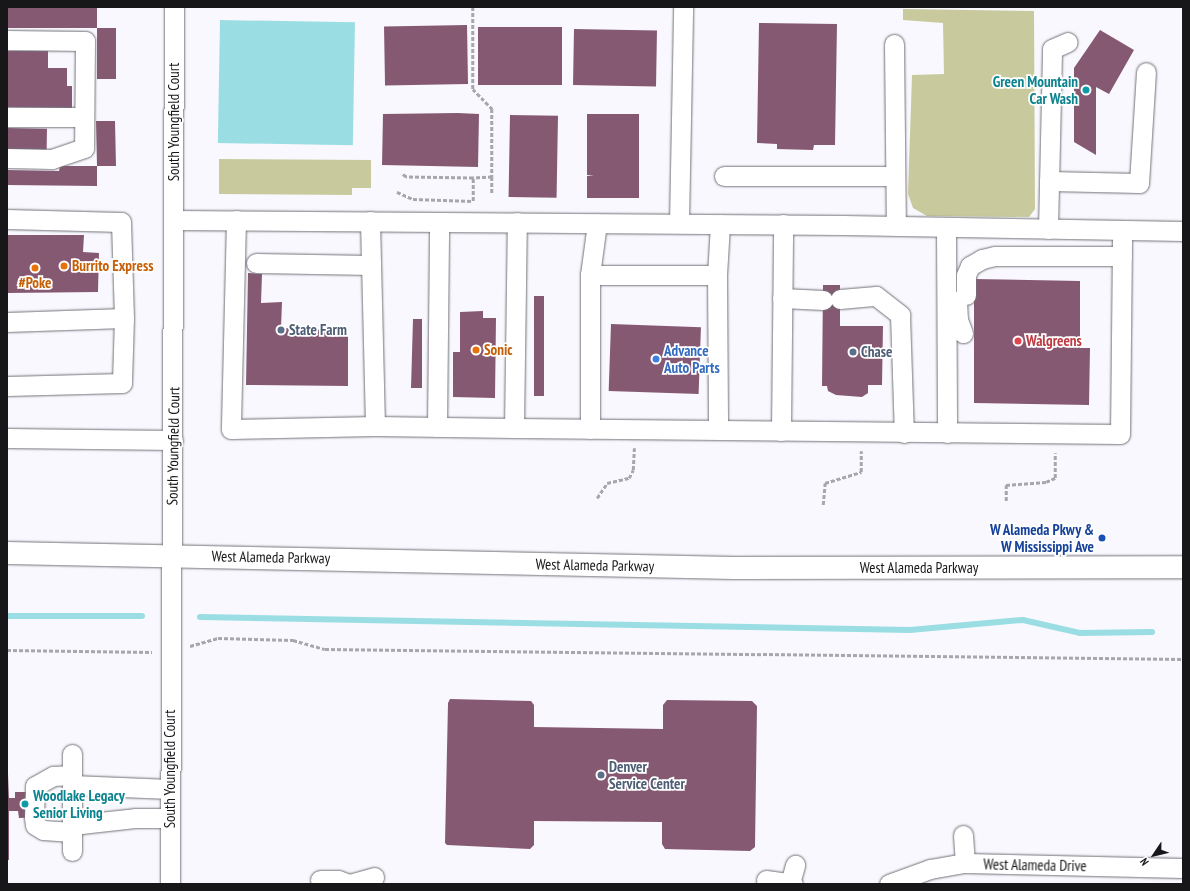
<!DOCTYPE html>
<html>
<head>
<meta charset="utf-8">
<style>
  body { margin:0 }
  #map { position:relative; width:1190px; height:891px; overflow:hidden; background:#f8f8fe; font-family:"PT Sans Narrow",sans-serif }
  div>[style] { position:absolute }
  .green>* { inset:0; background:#c8ca9d }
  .water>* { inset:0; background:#9adee4; transform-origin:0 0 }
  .stream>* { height:6px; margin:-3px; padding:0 3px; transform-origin:3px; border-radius:3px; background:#9adee4 }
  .building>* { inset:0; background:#865973; transform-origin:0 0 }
  .path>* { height:2.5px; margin-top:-1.25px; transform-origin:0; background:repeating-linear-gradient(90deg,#a6a6ab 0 4px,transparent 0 6px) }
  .roads { filter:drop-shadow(0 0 1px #717177) drop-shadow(0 0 1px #717177) }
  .minor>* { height:19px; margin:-9.5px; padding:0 9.5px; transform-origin:9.5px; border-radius:9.5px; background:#fff }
  .major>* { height:22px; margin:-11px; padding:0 11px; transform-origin:11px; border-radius:11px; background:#fff }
  .dots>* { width:11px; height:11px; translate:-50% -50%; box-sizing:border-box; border:2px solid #fff; border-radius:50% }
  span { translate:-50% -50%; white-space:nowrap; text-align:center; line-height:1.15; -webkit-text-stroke:3.5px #fff; paint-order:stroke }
  .culture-label { font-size:15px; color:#0d838f; font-weight:700 }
  .right { translate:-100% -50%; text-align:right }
  .left { translate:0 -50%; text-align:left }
  .street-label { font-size:15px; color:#171719 }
  .food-label { font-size:15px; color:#c56008; font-weight:700 }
  .service-label { font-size:15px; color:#4e5e75; font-weight:700 }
  .health-label { font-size:15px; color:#be3a42; font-weight:700 }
  .shop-label { font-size:15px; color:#366cbe; font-weight:700 }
  .transit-label { font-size:15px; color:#164399; font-weight:700 }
  .frame { position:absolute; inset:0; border:8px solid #171719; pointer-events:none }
  .north { position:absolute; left:1134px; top:835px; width:40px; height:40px; -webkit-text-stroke:3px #fff; paint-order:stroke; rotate:235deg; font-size:11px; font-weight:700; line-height:16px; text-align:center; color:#171719 }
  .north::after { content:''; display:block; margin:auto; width:14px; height:18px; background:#171719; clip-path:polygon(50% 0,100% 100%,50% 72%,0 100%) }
</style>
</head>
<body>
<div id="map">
  <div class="green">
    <i style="clip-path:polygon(903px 9px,1034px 11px,1035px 209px,1029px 217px,927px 216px,913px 208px,908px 194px,912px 75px,944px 74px,943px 23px,903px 20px)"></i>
    <i style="clip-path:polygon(219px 159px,371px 160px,371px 188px,352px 188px,352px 195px,219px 194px)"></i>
  </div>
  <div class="water">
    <i style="left:220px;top:20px;width:135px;height:123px;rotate:1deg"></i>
  </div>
  <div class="stream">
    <i style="left:7px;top:616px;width:135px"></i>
    <i style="left:200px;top:617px;width:710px;rotate:1.05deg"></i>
    <i style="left:910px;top:630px;width:113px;rotate:-5.1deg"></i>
    <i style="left:1023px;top:620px;width:58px;rotate:12.8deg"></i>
    <i style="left:1080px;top:633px;width:72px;rotate:-0.8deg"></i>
  </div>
  <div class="building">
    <i style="left:7px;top:8px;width:90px;height:20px"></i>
    <i style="clip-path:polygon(759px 23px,837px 24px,835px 145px,814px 145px,813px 150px,777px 149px,777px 144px,757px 143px)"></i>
    <i style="left:467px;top:25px;width:59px;height:83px;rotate:89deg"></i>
    <i style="left:478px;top:27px;width:84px;height:58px"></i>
    <i style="left:97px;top:28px;width:19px;height:51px"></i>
    <i style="left:574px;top:29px;width:83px;height:56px;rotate:1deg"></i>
    <i style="clip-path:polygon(1100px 30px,1134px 50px,1109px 94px,1096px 87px,1096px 155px,1074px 142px,1074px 68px)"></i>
    <i style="clip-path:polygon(7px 51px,48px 51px,48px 68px,67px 68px,67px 86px,72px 86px,72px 108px,7px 107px)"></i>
    <i style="clip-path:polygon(458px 113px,479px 114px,478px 167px,382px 165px,383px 114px)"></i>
    <i style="clip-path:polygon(587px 114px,639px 114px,639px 198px,587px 198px,587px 176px,594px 175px,587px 175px,587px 157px,593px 157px,587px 157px)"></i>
    <i style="left:510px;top:115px;width:48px;height:82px;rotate:1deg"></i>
    <i style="clip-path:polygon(96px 121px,115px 121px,116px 166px,97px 166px,97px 186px,7px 185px,7px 170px,59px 171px,60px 166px,97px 166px)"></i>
    <i style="left:7px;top:128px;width:40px;height:21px;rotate:1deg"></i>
    <i style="clip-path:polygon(7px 235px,84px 235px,83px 252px,99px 253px,98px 292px,7px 293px)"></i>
    <i style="clip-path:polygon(248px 273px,262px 274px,261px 303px,282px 302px,281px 328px,348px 331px,348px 386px,246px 385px)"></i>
    <i style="clip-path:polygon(974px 279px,1080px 281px,1080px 348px,1090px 348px,1089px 405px,974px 403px)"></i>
    <i style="clip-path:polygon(823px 285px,840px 285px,840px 326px,883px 326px,882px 385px,868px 385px,868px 393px,862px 397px,836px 395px,828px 391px,827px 386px,822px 386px)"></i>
    <i style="left:534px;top:296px;width:10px;height:100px"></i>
    <i style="clip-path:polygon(483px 311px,483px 318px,496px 318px,495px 398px,453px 397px,453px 352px,460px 352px,460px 312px)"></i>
    <i style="clip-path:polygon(413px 319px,422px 319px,422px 388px,411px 388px)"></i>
    <i style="left:611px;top:324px;width:90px;height:67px;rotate:2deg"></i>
    <i style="clip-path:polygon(450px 699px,531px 701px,534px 705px,534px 727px,663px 729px,663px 705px,667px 700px,752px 701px,757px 706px,755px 847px,750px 851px,665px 849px,662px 844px,662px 822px,534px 821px,534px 845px,530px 849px,447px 845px,445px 843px,448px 703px)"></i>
    <i style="clip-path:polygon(7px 749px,9px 798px,15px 798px,15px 792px,43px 792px,43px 817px,19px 818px,18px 811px,9px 811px,9px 860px,7px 860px)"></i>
  </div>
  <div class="path">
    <i style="left:473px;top:7px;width:82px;rotate:90deg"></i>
    <i style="left:473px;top:89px;width:28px;rotate:46deg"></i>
    <i style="left:492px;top:109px;width:68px;rotate:90deg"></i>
    <i style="left:492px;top:177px;width:19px;rotate:177deg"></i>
    <i style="left:492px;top:177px;width:16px;rotate:90deg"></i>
    <i style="left:397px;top:192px;width:17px;rotate:24deg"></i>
    <i style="left:413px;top:199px;width:60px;rotate:1.9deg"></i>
    <i style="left:473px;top:201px;width:23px;rotate:-90deg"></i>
    <i style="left:473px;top:178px;width:67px;rotate:-179.1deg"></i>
    <i style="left:406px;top:177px;width:6px;rotate:-141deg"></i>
    <i style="left:597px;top:498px;width:18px;rotate:-56deg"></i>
    <i style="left:607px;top:483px;width:23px;rotate:-13deg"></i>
    <i style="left:629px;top:478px;width:9px;rotate:-63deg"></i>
    <i style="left:633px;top:470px;width:22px;rotate:-87deg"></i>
    <i style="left:1006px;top:501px;width:16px;rotate:-90deg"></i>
    <i style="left:1006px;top:485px;width:40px;rotate:-4.3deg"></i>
    <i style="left:1046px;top:482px;width:10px;rotate:-24deg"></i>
    <i style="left:1055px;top:478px;width:25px;rotate:-90deg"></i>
    <i style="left:823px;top:505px;width:22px;rotate:-85deg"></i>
    <i style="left:825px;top:483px;width:38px;rotate:-17deg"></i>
    <i style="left:861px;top:472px;width:21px;rotate:-90deg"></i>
    <i style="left:190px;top:646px;width:29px;rotate:-16deg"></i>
    <i style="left:218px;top:638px;width:75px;rotate:1.5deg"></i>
    <i style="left:293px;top:640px;width:33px;rotate:16deg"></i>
    <i style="left:325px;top:649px;width:858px;rotate:0.67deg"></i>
    <i style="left:7px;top:650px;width:145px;rotate:0.8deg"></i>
  </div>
  <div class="roads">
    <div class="minor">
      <i style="left:7px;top:40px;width:78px;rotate:0.7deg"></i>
      <i style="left:85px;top:41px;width:107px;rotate:90.5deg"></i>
      <i style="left:84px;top:148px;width:34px;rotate:161deg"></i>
      <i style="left:52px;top:159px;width:45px;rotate:-178.7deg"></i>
      <i style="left:894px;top:44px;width:182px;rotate:89.4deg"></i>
      <i style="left:7px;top:117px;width:77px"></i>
      <i style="left:724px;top:176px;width:171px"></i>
      <i style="left:1049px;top:181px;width:90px;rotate:1.3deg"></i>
      <i style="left:1139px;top:183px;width:111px;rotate:-86.4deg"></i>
      <i style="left:7px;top:219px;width:114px;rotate:1.5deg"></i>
      <i style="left:121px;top:222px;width:96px;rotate:88.2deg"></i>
      <i style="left:174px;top:220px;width:669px;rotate:0.43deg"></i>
      <i style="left:843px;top:225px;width:340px;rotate:1deg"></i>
      <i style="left:236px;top:220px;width:209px;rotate:91.4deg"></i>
      <i style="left:231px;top:429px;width:144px;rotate:-1.2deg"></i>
      <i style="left:370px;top:221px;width:205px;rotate:88.6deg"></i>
      <i style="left:375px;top:426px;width:139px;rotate:0.8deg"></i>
      <i style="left:514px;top:428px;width:606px;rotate:0.57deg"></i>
      <i style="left:1120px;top:434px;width:204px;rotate:-89.4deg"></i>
      <i style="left:679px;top:223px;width:216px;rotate:-88.9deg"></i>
      <i style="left:946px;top:227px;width:206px;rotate:89.7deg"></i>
      <i style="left:1048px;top:229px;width:180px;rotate:-88.7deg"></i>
      <i style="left:1052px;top:49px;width:17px;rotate:-24deg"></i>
      <i style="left:256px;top:263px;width:115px;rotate:1deg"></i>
      <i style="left:590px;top:275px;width:127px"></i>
      <i style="left:717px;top:275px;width:51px;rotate:-86.6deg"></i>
      <i style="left:717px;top:275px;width:155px;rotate:89.6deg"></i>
      <i style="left:966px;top:295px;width:20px;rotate:-90deg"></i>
      <i style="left:966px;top:275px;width:10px;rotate:-66deg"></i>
      <i style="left:970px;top:266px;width:14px;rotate:-30deg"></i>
      <i style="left:982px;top:259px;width:13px;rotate:-13deg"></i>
      <i style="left:995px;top:256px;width:127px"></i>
      <i style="left:782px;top:298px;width:41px;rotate:2.8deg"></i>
      <i style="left:840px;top:299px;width:36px;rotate:-5deg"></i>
      <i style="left:876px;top:296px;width:31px;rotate:38deg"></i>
      <i style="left:900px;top:315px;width:118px;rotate:88.1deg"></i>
      <i style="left:957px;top:301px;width:19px;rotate:87deg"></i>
      <i style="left:958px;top:320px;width:14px;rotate:69deg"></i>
      <i style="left:7px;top:322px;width:117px;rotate:-2deg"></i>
      <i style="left:124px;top:318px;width:65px;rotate:91.8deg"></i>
      <i style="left:122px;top:383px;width:115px;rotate:178.5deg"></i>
      <i style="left:437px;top:427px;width:205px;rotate:-89.4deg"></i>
      <i style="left:514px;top:428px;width:206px;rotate:-89.2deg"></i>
      <i style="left:590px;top:429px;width:154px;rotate:-90deg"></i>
      <i style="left:590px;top:275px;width:52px;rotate:-82.3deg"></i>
      <i style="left:781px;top:431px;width:207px;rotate:-89.4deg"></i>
      <i style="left:7px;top:438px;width:166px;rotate:0.7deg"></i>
      <i style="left:72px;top:754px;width:97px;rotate:90deg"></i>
      <i style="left:72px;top:785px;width:98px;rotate:2.3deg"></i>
      <i style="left:72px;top:825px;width:63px;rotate:-6.3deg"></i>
      <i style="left:135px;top:818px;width:35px"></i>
      <i style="left:72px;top:832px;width:29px;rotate:-176deg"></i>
      <i style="left:43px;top:830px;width:9px;rotate:-148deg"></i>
      <i style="left:35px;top:825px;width:8px;rotate:-97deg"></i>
      <i style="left:34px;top:817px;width:31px;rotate:-88deg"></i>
      <i style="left:35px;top:786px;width:21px;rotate:-29deg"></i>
      <i style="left:53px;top:776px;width:19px;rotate:-3deg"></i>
      <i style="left:963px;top:835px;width:28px;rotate:86deg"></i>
      <i style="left:320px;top:880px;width:18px"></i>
      <i style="left:338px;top:880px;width:12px;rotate:20deg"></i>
      <i style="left:766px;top:880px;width:27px;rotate:8deg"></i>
      <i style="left:790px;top:883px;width:19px;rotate:-74deg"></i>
      <i style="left:170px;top:884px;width:877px;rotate:-89.74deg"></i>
      <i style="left:350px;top:884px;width:25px;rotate:-16deg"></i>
      <i style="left:889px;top:884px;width:44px;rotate:-20.1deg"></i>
      <i style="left:930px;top:869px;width:36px;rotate:-10deg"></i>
      <i style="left:965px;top:863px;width:218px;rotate:1.3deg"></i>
    </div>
    <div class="major">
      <i style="left:7px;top:553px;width:727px;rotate:1.18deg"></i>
      <i style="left:734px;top:568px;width:449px;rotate:-0.1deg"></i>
    </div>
  </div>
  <div class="dots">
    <i style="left:1086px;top:90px;background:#0f9aa8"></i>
    <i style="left:64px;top:266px;background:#e8710a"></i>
    <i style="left:35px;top:268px;background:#e8710a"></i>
    <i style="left:281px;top:330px;background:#5c6f8a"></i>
    <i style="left:1018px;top:341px;background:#e0444e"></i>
    <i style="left:476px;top:350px;background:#e8710a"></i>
    <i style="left:853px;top:352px;background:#5c6f8a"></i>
    <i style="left:656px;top:359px;background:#3f7fe0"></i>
    <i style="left:1102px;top:538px;background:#1a4fb4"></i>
    <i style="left:601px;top:775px;background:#5c6f8a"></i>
    <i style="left:25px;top:804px;background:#0f9aa8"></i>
  </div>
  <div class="culture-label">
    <span class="right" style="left:1078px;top:90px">Green Mountain<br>Car Wash</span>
    <span class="left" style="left:33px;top:804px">Woodlake Legacy<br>Senior Living</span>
  </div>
  <div class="street-label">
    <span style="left:174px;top:122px;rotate:-90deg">South Youngfield Court</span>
    <span style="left:173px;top:446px;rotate:-89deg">South Youngfield Court</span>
    <span style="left:271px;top:557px;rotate:1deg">West Alameda Parkway</span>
    <span style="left:595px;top:565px;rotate:1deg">West Alameda Parkway</span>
    <span style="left:919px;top:568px">West Alameda Parkway</span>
    <span style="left:170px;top:769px;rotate:-90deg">South Youngfield Court</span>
    <span style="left:1035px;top:865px;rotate:1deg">West Alameda Drive</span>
  </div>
  <div class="food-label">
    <span class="left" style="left:72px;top:266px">Burrito Express</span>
    <span style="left:35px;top:283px">#Poke</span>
    <span class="left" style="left:484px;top:350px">Sonic</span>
  </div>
  <div class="service-label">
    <span class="left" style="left:289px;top:330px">State Farm</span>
    <span class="left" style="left:861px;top:352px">Chase</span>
    <span class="left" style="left:609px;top:775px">Denver<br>Service Center</span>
  </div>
  <div class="health-label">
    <span class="left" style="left:1026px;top:341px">Walgreens</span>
  </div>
  <div class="shop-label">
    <span class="left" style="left:664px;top:359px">Advance<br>Auto Parts</span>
  </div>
  <div class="transit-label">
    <span class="right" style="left:1094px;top:538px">W Alameda Pkwy &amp;<br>W Mississippi Ave</span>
  </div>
  <div class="frame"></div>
  <div class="north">N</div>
</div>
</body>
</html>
